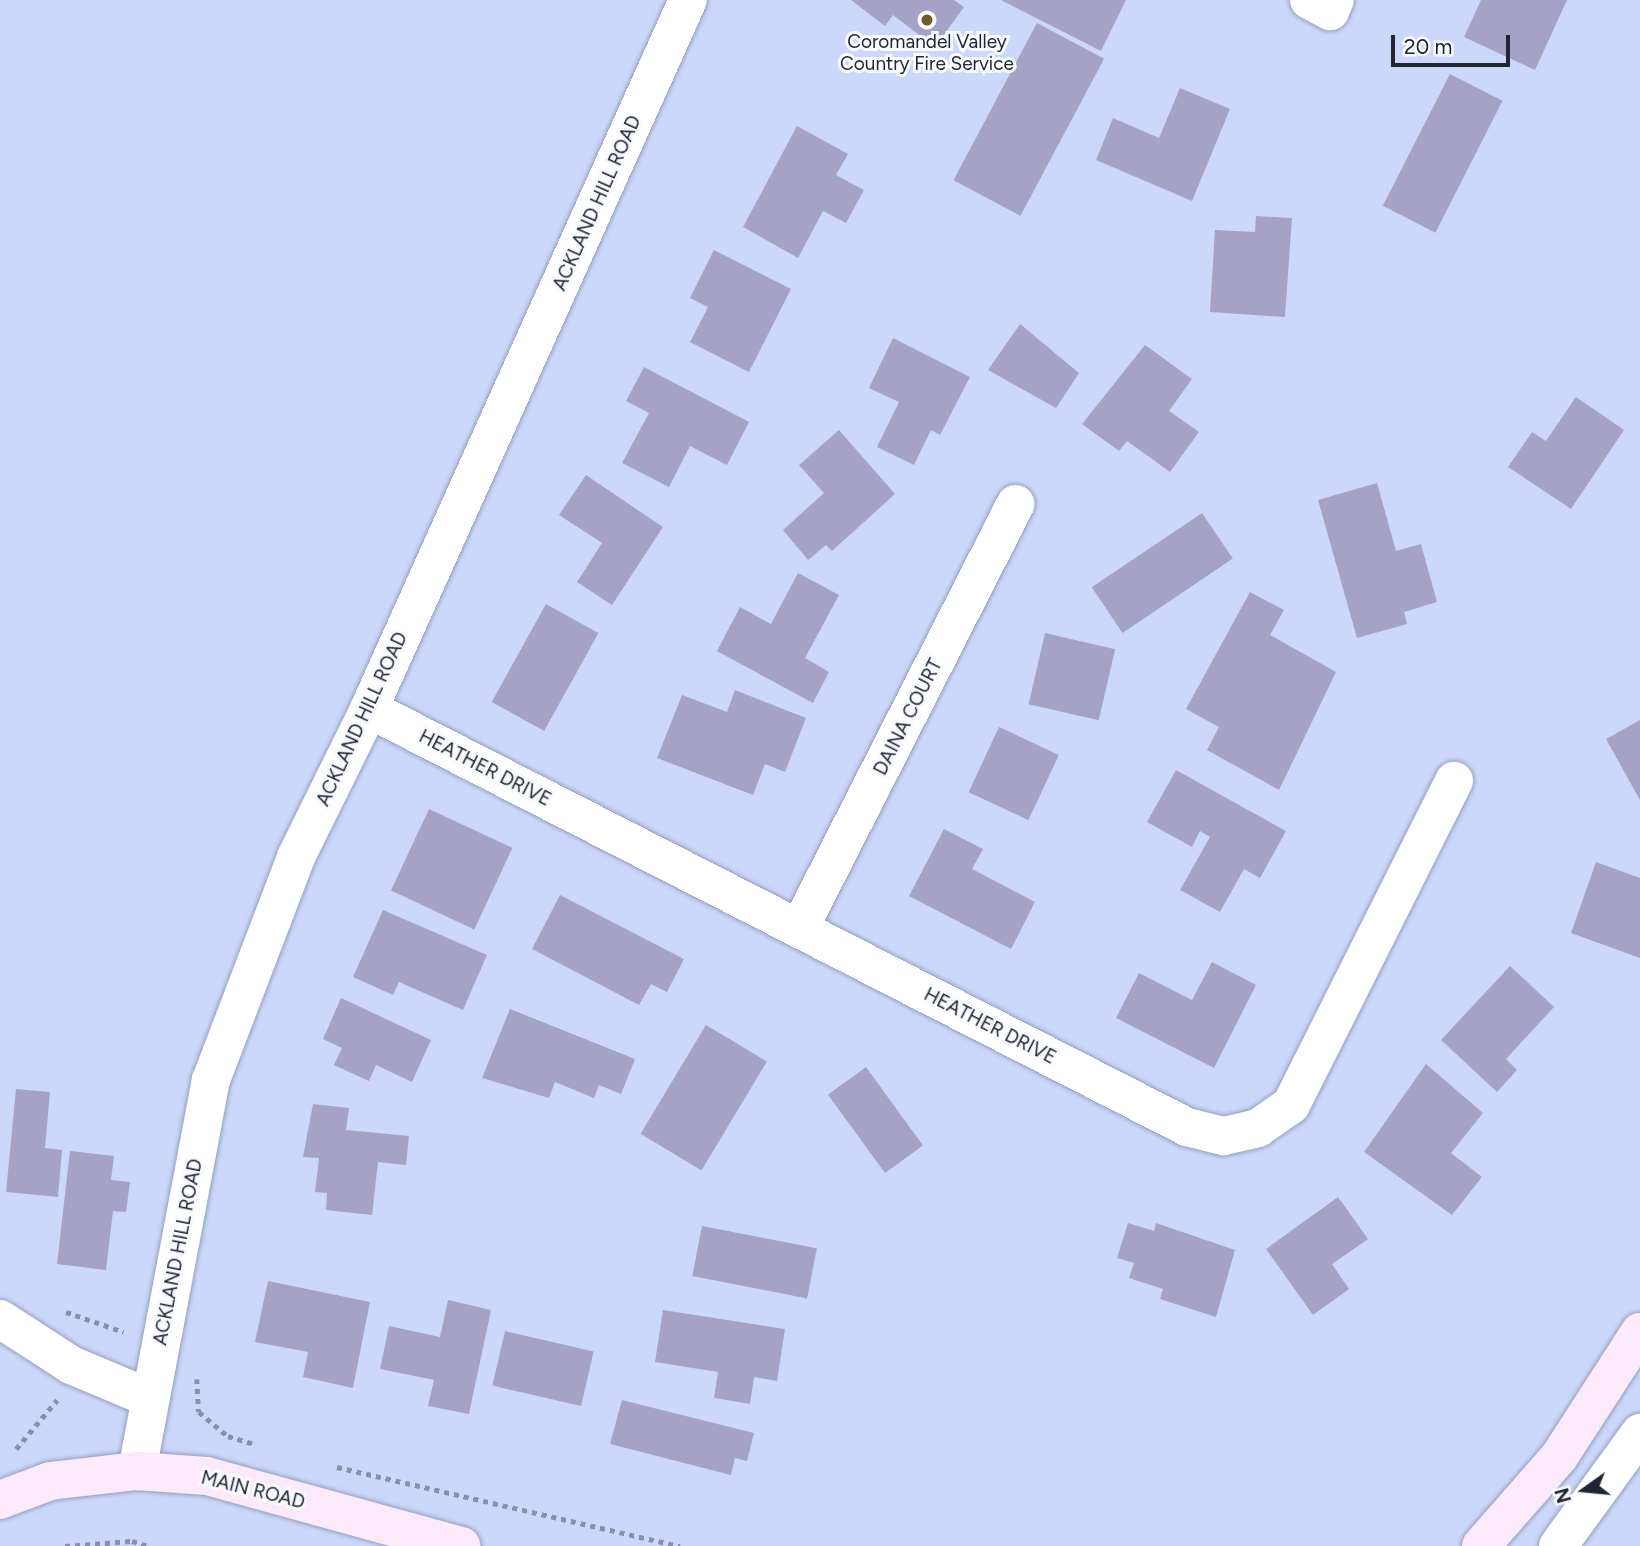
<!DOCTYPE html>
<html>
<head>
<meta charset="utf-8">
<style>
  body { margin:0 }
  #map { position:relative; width:1640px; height:1546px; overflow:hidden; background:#ccd8fb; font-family:Figtree,sans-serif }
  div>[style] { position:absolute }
  .building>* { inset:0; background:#a6a2c5; transform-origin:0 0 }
  .path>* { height:4.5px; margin-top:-2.25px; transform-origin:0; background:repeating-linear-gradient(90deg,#8891ab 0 5px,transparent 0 10px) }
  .roads { filter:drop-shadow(0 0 2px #949fc0) drop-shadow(0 0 2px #949fc0) }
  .minor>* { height:38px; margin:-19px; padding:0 19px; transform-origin:19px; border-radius:19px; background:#fff }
  .tertiary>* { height:38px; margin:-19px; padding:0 19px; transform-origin:19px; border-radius:19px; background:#fff }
  .secondary>* { height:38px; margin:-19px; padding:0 19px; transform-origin:19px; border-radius:19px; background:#fce9fa }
  .dots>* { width:19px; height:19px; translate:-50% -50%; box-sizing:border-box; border:4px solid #f9fafe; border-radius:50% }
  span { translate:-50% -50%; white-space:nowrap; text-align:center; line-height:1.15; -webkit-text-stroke:6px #f9fafe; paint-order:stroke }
  .poi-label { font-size:19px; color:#212633 }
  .street-label { font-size:19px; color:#212633 }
  .north { position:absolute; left:1549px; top:1455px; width:70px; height:70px; -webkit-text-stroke:5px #f9fafe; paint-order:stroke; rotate:255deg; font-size:19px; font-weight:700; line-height:28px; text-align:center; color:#212633 }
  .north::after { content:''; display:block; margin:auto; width:24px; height:32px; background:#212633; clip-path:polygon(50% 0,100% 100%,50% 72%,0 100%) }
  .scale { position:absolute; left:1391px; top:35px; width:119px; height:32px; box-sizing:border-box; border:4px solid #212633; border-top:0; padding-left:9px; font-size:21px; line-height:24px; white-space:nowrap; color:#212633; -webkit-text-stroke:5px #f9fafe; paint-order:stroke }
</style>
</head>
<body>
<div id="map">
  <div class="building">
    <i style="clip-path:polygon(851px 0,954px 0,964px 7px,935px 47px,893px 15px,885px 26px)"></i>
    <i style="clip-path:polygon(1001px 0,1126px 0,1101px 51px)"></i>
    <i style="clip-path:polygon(1481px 0,1567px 0,1535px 70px,1464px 37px)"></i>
    <i style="left:1037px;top:23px;width:76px;height:178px;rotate:28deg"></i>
    <i style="left:1450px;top:74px;width:59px;height:148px;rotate:27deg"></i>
    <i style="clip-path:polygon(1180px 88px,1230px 109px,1192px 201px,1096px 160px,1113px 118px,1159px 138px)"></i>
    <i style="clip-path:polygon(797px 126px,848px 154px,836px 175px,864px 190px,846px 223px,823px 211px,798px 258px,743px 227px)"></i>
    <i style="clip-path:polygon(1256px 216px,1292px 218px,1285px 317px,1210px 312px,1215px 230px,1255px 232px)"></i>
    <i style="clip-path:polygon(714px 250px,791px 289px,749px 372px,690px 342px,708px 307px,690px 298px)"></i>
    <i style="clip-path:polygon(1020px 324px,1079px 373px,1056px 408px,988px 370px)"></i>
    <i style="clip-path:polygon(893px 338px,970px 377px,940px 435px,931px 430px,914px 465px,877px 447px,899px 402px,869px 388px)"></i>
    <i style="clip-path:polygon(1145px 345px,1192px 379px,1169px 411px,1199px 432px,1170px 472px,1127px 441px,1119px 451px,1082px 424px)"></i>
    <i style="clip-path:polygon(644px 367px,749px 422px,727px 465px,690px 446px,669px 487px,622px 463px,649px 413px,626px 401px)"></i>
    <i style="clip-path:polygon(1576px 397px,1624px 430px,1571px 509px,1508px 467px,1532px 432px,1546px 441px)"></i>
    <i style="clip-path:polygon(839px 430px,895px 494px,832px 551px,826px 545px,808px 560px,783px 530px,824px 493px,799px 465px)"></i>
    <i style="clip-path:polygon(586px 475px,663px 527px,612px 605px,577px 582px,602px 543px,559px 515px)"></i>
    <i style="clip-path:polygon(1377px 483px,1396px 551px,1421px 544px,1437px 602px,1404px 612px,1407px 624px,1357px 638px,1318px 500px)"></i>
    <i style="left:1202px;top:513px;width:55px;height:133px;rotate:56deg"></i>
    <i style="clip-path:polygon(798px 573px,839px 595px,805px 658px,829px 672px,813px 703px,717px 651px,740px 607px,771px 624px)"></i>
    <i style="clip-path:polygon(1250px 592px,1284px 610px,1270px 635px,1336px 672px,1279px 790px,1207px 750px,1219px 727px,1186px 709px)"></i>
    <i style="left:546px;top:604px;width:60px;height:112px;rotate:29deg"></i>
    <i style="left:1045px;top:633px;width:72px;height:73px;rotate:13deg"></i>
    <i style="clip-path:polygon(735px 690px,806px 718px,785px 772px,765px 764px,753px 795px,657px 758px,682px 695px,727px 712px)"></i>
    <i style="clip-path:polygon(1640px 720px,1640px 800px,1606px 739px)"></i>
    <i style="left:999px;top:727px;width:66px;height:72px;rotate:25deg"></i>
    <i style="clip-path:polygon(1176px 770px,1286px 831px,1260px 878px,1244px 869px,1220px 912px,1180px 890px,1210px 837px,1200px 831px,1192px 847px,1147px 822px)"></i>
    <i style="left:429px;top:809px;width:92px;height:90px;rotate:25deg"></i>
    <i style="clip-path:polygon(944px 829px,983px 849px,972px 869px,1035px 902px,1011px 949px,909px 896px)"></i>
    <i style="clip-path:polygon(1596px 862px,1640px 878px,1640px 958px,1571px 933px)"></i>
    <i style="clip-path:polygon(560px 895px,684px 959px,667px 992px,651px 984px,639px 1005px,532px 949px)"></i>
    <i style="clip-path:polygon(383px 910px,487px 955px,463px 1010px,399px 982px,393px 995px,353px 977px)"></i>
    <i style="clip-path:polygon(1212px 962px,1256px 985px,1214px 1068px,1116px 1018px,1139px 973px,1192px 1000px)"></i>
    <i style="clip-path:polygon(1510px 966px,1554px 1007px,1506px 1059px,1517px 1070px,1497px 1092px,1441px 1040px)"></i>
    <i style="clip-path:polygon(341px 998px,431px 1040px,412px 1082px,376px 1065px,369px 1081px,334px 1065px,342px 1048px,323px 1039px)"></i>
    <i style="clip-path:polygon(510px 1009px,635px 1059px,621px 1094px,599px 1085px,594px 1098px,555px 1082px,549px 1098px,482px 1078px)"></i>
    <i style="left:706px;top:1025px;width:71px;height:127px;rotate:31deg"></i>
    <i style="clip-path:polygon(1426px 1064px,1483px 1113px,1451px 1153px,1482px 1177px,1452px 1215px,1364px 1152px)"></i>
    <i style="left:866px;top:1067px;width:97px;height:47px;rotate:54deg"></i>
    <i style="clip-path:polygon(16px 1089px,50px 1092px,45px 1148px,62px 1150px,58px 1197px,6px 1192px)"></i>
    <i style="clip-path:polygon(313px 1104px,349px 1108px,346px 1130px,409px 1136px,406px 1165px,378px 1162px,372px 1215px,326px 1210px,327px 1193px,315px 1192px,319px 1158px,303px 1157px)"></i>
    <i style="clip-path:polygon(70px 1151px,114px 1156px,111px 1180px,130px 1182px,126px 1212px,113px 1211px,106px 1270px,57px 1264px)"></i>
    <i style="clip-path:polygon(1338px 1197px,1368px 1239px,1332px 1264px,1349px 1289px,1313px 1315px,1266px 1249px)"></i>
    <i style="clip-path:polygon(1128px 1223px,1154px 1231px,1156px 1223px,1235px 1250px,1216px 1317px,1160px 1299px,1163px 1289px,1129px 1278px,1134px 1263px,1117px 1258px)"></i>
    <i style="left:702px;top:1226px;width:117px;height:51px;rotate:11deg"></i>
    <i style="clip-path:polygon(268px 1281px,370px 1302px,353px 1388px,303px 1377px,308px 1352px,255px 1342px)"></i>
    <i style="clip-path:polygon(448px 1300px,491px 1310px,469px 1414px,428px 1406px,434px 1380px,380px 1369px,389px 1326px,440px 1337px)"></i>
    <i style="clip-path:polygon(663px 1310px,785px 1329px,777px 1381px,754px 1377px,750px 1404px,714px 1398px,718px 1372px,655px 1362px)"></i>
    <i style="left:505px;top:1331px;width:91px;height:56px;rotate:13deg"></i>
    <i style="clip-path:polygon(622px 1400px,754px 1433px,747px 1461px,735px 1458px,731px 1475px,610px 1444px)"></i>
  </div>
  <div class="path">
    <i style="left:66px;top:1312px;width:61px;rotate:19deg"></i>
    <i style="left:197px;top:1379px;width:33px;rotate:87deg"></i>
    <i style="left:199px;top:1412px;width:38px;rotate:40deg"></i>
    <i style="left:228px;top:1436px;width:28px;rotate:17deg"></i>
    <i style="left:16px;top:1449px;width:64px;rotate:-50.1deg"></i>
    <i style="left:337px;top:1467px;width:352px;rotate:13deg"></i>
    <i style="left:65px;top:1546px;width:67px;rotate:-4.3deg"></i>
    <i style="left:132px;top:1541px;width:16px;rotate:18deg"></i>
  </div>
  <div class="roads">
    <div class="minor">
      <i style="left:1309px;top:0;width:24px;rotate:28deg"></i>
      <i style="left:1330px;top:11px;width:12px;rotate:-66deg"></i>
      <i style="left:369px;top:709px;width:919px;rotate:27.07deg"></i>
      <i style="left:1187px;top:1127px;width:38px;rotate:14deg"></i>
      <i style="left:1224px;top:1136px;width:35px;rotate:-13deg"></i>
      <i style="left:1258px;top:1128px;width:40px;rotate:-34.9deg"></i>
      <i style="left:1291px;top:1105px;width:363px;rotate:-63.3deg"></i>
      <i style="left:799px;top:929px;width:477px;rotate:-63deg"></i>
      <i style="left:0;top:1319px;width:85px;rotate:32.9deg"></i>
      <i style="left:71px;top:1365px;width:86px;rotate:22.7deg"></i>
      <i style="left:1558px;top:1546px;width:140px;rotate:-54deg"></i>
    </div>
    <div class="tertiary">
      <i style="left:137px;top:1471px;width:398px;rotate:-79.3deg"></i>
      <i style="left:211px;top:1080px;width:239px;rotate:-69.1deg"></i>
      <i style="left:296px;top:857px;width:165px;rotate:-63.7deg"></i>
      <i style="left:369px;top:709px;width:777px;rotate:-65.78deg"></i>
    </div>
    <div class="secondary">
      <i style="left:0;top:1500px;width:53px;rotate:-20.8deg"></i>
      <i style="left:50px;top:1481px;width:88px;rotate:-6.6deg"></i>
      <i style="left:137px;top:1471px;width:70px;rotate:4.1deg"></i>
      <i style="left:207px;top:1476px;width:264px;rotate:15.4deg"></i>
      <i style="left:1481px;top:1546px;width:118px;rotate:-48.8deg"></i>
      <i style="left:1559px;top:1457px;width:149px;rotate:-57.1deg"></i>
    </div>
  </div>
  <div class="dots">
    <i style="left:927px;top:20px;background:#6f5e2c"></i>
  </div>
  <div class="poi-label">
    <span style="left:927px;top:53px">Coromandel Valley<br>Country Fire Service</span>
  </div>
  <div class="street-label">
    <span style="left:597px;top:203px;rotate:-66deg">ACKLAND HILL ROAD</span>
    <span style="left:908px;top:717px;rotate:-63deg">DAINA COURT</span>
    <span style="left:362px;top:719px;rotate:-65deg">ACKLAND HILL ROAD</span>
    <span style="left:485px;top:768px;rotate:27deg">HEATHER DRIVE</span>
    <span style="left:990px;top:1026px;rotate:27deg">HEATHER DRIVE</span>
    <span style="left:178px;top:1252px;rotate:-79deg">ACKLAND HILL ROAD</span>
    <span style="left:253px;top:1490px;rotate:14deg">MAIN ROAD</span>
  </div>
  <div class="north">N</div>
  <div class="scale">20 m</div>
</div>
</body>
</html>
